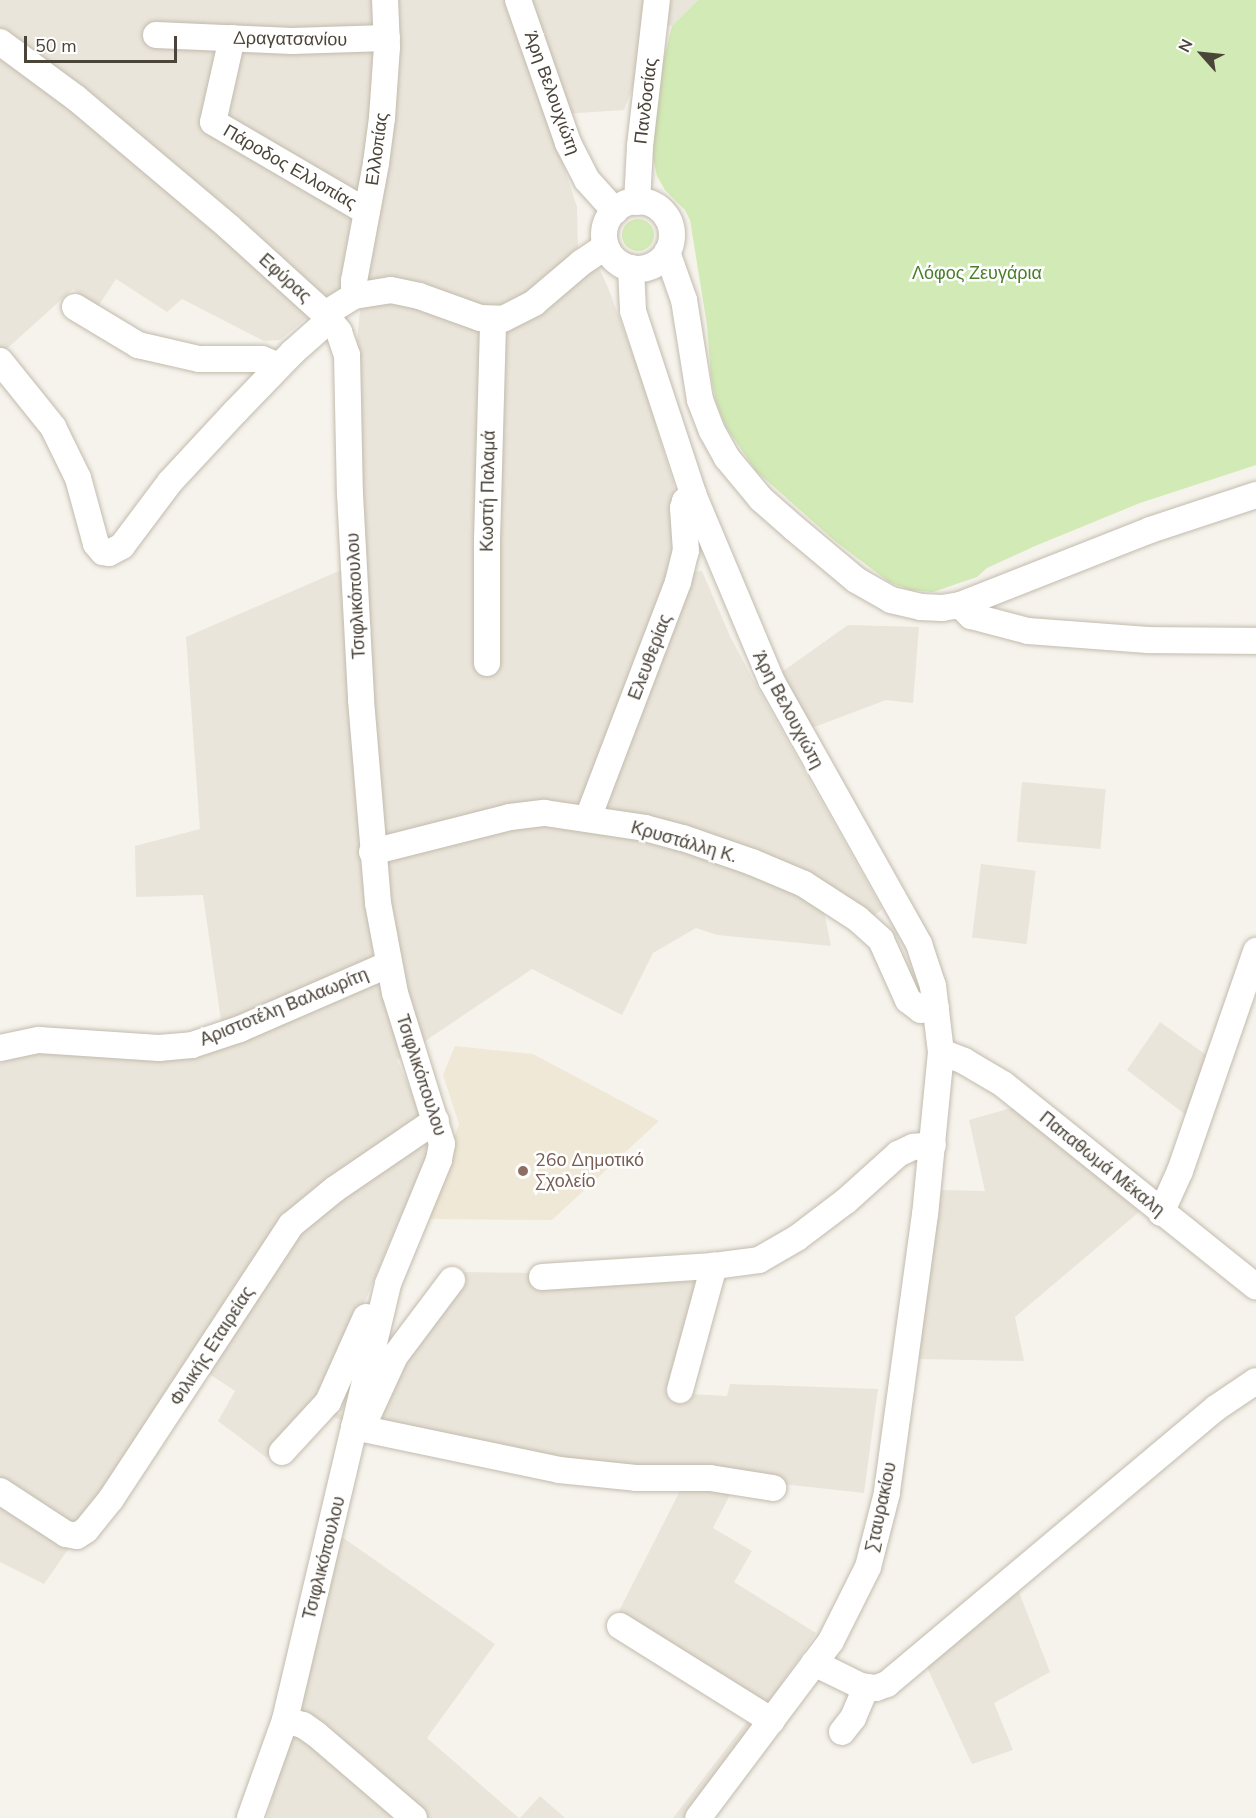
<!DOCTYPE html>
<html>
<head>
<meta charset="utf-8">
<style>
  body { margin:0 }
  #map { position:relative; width:1256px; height:1818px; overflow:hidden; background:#f6f3ec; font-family:"Nunito Sans",sans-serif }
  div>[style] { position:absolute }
  .residential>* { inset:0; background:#eae5da; transform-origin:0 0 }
  .education>* { inset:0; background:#efe8d6 }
  .green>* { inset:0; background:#d2eab5 }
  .round { border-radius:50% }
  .roads { filter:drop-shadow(0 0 2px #c2bbae) drop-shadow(0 0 2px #c2bbae) }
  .minor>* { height:26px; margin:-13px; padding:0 13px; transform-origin:13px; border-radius:13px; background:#fff }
  .minor>.ring { margin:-13px; padding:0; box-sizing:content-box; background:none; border:26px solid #fff; border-radius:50% }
  .dots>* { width:16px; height:16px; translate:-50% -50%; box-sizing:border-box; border:3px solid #fff; border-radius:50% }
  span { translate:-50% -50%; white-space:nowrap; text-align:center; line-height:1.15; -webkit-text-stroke:5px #fff; paint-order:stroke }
  .street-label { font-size:18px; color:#4b4439 }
  .park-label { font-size:18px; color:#4a7f2a }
  .education-label { font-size:18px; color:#785e54 }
  .left { translate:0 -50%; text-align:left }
  .north { position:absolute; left:1172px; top:24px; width:60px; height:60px; -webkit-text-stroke:4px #fff; paint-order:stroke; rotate:297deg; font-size:16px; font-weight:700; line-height:24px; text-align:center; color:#4b4439 }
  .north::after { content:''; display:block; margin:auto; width:21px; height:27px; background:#4b4439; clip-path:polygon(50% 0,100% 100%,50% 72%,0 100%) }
  .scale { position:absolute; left:24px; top:36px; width:153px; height:27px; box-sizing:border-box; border:3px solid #4b4439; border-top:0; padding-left:8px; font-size:18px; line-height:21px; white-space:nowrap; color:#4b4439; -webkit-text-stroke:4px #fff; paint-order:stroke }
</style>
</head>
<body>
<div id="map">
  <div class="residential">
    <i style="clip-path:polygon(0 0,698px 0,672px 26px,651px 23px,647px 50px,624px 110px,547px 115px,577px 207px,578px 247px,541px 283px,515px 301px,496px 307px,340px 290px,280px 340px,264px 341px,182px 299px,167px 312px,116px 279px,97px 308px,73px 289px,0 355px)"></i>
    <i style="clip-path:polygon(597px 263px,609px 290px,642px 380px,673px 482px,678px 525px,669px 574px,702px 571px,730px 636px,757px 687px,882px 909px,873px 917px,822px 902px,831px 946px,717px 935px,696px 928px,653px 953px,622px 1015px,532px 969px,397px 1060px,431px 1134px,431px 1150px,422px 1178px,401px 1215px,338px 1366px,317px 1403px,372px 1429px,402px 1353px,463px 1272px,537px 1273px,538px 1285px,701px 1281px,672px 1393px,727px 1396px,730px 1384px,878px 1389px,864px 1493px,738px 1479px,713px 1528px,752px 1551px,734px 1582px,816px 1633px,740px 1745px,685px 1818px,673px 1818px,762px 1702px,619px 1611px,689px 1473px,630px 1471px,372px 1434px,314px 1408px,267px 1458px,218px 1421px,235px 1391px,196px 1365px,44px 1584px,0 1562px,0 1063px,44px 1050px,224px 1042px,203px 895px,136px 897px,135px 846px,200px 829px,186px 637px,362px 561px,357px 340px,361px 301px,384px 298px,476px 326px)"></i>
    <i style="clip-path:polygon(848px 625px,919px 627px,913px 703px,886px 700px,809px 729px,779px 674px)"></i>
    <i style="left:1022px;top:782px;width:84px;height:60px;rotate:5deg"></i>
    <i style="left:981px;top:864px;width:55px;height:74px;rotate:7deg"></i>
    <i style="clip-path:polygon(1160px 1022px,1209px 1057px,1187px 1116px,1127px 1070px)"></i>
    <i style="clip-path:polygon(1018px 1106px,1139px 1212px,1015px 1317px,1024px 1361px,916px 1359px,941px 1190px,985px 1191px,969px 1120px)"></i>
    <i style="clip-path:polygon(342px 1537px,495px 1644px,427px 1738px,519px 1818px,267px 1818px)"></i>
    <i style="clip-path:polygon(1019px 1592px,1050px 1672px,994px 1703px,1013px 1750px,972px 1764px,925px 1663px)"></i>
    <i style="clip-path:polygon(540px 1796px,565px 1818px,520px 1818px)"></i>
  </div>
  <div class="education">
    <i style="clip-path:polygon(455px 1046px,533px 1054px,659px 1121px,552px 1220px,424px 1219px,459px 1124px,443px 1075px)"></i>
  </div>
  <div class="green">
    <i style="clip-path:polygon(698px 0,1256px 0,1256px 465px,1140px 503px,1035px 546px,987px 568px,977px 577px,933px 592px,910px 590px,889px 582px,835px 541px,756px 471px,726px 427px,716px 402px,711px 376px,707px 325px,690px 220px,685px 210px,665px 190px,657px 176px,653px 157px,654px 125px,660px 74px,672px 26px)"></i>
    <i class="round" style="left:622px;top:219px;width:32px;height:32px"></i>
  </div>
  <div class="roads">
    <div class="minor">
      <i style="left:518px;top:0;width:151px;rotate:70.7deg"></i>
      <i style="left:568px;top:143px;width:42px;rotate:62.8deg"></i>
      <i style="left:587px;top:180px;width:42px;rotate:47.9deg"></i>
      <i style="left:156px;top:35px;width:136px;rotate:2.5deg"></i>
      <i style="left:292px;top:41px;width:95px;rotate:-1.8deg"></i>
      <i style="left:232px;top:38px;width:86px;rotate:102.7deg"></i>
      <i style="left:213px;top:122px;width:178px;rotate:30.3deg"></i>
      <i style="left:0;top:42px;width:94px;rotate:36.4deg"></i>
      <i style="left:76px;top:98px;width:200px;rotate:40.1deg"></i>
      <i style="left:229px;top:227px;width:130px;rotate:42.2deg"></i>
      <i style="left:325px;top:314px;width:23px;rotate:52deg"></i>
      <i style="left:339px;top:332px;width:24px;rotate:71deg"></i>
      <i style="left:347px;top:355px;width:139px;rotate:88.8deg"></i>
      <i style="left:350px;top:494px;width:206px;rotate:86.9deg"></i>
      <i style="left:361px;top:700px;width:204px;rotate:85.2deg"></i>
      <i style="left:378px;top:903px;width:92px;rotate:79.3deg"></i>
      <i style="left:395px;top:993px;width:158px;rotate:72.7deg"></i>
      <i style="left:442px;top:1144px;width:16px;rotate:101deg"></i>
      <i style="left:439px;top:1160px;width:134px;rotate:112.4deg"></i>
      <i style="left:388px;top:1284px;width:448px;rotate:103.3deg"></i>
      <i style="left:285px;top:1720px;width:104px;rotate:109.7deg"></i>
      <i class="ring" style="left:604px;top:201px;width:42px;height:42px"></i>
      <i style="left:637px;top:202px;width:56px;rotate:-86.9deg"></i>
      <i style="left:640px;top:146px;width:147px;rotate:-83.4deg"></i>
      <i style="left:667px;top:252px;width:51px;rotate:70.5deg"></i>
      <i style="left:684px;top:300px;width:101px;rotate:80.9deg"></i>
      <i style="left:700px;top:400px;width:33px;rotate:69deg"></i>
      <i style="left:712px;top:431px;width:31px;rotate:61deg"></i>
      <i style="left:727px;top:458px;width:53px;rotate:50.3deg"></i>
      <i style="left:761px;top:499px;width:44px;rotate:41.3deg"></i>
      <i style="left:794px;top:528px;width:81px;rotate:40deg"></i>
      <i style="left:856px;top:580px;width:40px;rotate:29.7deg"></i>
      <i style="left:891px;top:600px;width:31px;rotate:13deg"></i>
      <i style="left:921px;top:607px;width:21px;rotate:3deg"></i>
      <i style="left:942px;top:608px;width:18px;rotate:-9deg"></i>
      <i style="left:960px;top:605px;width:204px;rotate:-21.5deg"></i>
      <i style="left:1150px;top:530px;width:112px;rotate:-18.3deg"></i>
      <i style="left:631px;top:268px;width:43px;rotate:87.3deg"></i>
      <i style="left:633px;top:311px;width:193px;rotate:71.8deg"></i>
      <i style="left:693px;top:494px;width:202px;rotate:67.2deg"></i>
      <i style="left:771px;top:680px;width:303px;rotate:60.7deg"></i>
      <i style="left:919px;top:944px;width:44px;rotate:71.6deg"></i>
      <i style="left:933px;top:986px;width:66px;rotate:83.1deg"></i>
      <i style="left:941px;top:1052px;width:163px;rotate:95.6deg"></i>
      <i style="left:925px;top:1214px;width:282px;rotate:97.8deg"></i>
      <i style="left:887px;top:1493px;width:76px;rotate:104.4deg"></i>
      <i style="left:868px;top:1567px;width:83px;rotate:116.6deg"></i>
      <i style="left:831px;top:1641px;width:221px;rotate:126.9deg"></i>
      <i style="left:354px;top:296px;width:15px;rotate:-90deg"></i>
      <i style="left:354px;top:281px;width:120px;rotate:-79.4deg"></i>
      <i style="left:376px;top:163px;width:45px;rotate:-82.4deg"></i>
      <i style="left:382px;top:118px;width:71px;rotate:-86deg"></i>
      <i style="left:387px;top:47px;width:47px;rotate:-92.4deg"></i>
      <i style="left:75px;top:307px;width:74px;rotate:31.1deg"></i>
      <i style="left:138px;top:345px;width:63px;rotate:12.9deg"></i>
      <i style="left:199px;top:359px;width:63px"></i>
      <i style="left:262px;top:359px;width:18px;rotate:22deg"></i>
      <i style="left:325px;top:314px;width:34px;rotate:-32deg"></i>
      <i style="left:354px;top:296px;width:37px;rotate:-9deg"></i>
      <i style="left:391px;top:290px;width:29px;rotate:12deg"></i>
      <i style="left:419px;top:296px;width:65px;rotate:19.8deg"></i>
      <i style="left:480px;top:318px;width:23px;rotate:2deg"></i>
      <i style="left:503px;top:319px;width:35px;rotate:-27deg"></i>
      <i style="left:534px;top:303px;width:62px;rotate:-40.4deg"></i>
      <i style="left:581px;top:263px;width:30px;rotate:-34deg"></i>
      <i style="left:0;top:361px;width:85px;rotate:51.2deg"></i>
      <i style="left:53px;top:427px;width:57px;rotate:63.9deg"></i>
      <i style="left:78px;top:478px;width:68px;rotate:74.7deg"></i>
      <i style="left:96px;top:544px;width:11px;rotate:49deg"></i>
      <i style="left:103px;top:552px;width:6px;rotate:9deg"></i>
      <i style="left:109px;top:553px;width:15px;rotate:-28deg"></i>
      <i style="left:122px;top:546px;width:80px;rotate:-53.1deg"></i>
      <i style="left:170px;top:482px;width:97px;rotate:-47.1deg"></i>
      <i style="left:236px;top:411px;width:82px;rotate:-46deg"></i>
      <i style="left:293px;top:352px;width:48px;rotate:-41.6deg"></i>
      <i style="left:960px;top:605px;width:16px;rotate:45deg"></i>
      <i style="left:971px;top:616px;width:59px;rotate:14.7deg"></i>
      <i style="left:1028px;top:631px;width:120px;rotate:4.3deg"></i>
      <i style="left:1148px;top:640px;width:108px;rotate:0.5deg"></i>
      <i style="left:487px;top:663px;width:123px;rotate:-90deg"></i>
      <i style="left:487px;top:540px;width:220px;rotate:-88.4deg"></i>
      <i style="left:588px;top:818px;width:253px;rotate:-69.1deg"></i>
      <i style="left:678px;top:582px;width:32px;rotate:-76deg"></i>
      <i style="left:686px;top:551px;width:43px;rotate:-94deg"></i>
      <i style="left:683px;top:508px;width:7px;rotate:-74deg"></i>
      <i style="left:685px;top:501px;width:11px;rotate:-41deg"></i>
      <i style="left:372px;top:852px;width:142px;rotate:-14.2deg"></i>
      <i style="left:510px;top:817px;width:35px;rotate:-7deg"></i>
      <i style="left:545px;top:813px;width:101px;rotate:8.5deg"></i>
      <i style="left:645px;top:828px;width:39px;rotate:15deg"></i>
      <i style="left:683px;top:838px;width:73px;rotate:19.2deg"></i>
      <i style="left:752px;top:862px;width:56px;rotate:22.9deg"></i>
      <i style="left:804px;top:884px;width:64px;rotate:32.9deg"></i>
      <i style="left:858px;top:919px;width:31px;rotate:42deg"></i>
      <i style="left:881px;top:940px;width:66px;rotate:65.8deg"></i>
      <i style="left:908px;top:1000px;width:16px;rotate:38deg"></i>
      <i style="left:921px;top:1010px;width:15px;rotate:-8deg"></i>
      <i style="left:0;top:1048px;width:40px;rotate:-12deg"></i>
      <i style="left:39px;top:1040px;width:120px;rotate:3.8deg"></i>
      <i style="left:159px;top:1048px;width:33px;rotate:-5deg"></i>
      <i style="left:192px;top:1045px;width:51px;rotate:-18.4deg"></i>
      <i style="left:240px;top:1029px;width:160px;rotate:-23.5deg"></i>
      <i style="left:941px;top:1052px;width:25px;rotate:21deg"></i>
      <i style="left:964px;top:1061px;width:45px;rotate:30.5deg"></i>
      <i style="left:1003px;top:1084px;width:324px;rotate:38.7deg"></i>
      <i style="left:1161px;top:1213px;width:46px;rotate:-65.7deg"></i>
      <i style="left:1180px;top:1171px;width:233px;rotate:-70.9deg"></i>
      <i style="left:542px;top:1277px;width:172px;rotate:-3.7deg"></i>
      <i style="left:714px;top:1266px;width:45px;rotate:-7.6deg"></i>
      <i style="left:759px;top:1260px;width:44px;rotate:-30.1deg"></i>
      <i style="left:797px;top:1238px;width:61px;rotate:-37.1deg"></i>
      <i style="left:846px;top:1201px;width:70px;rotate:-42.1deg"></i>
      <i style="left:898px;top:1154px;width:17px;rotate:-25deg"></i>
      <i style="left:913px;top:1147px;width:20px;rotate:-6deg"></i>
      <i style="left:680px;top:1390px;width:129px;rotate:-74.7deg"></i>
      <i style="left:366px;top:1419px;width:69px;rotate:-65.3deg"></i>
      <i style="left:395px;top:1356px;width:95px;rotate:-53.1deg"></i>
      <i style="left:354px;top:1427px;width:209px;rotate:11.8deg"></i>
      <i style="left:559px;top:1470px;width:77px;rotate:5.9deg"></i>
      <i style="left:636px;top:1478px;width:74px"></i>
      <i style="left:710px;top:1478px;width:64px;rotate:9deg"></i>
      <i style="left:282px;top:1452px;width:68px;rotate:-47.4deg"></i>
      <i style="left:328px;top:1402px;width:93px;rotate:-65.9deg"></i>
      <i style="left:0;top:1491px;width:79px;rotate:33.1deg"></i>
      <i style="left:66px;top:1534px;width:11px;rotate:10deg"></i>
      <i style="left:77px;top:1536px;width:11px;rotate:-34deg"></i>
      <i style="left:86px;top:1530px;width:40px;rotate:-51deg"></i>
      <i style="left:111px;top:1499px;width:328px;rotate:-56.7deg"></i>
      <i style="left:291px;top:1225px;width:57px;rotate:-39.3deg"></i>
      <i style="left:335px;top:1189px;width:122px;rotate:-34.3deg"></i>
      <i style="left:620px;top:1626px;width:179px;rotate:32deg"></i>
      <i style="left:814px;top:1663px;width:52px;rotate:26.1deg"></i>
      <i style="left:861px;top:1686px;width:15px;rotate:8deg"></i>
      <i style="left:876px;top:1688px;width:12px;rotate:-20deg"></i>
      <i style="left:887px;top:1684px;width:429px;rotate:-40deg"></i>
      <i style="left:1216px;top:1408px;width:48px;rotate:-34deg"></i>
      <i style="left:285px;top:1720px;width:19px;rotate:16deg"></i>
      <i style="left:303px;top:1725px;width:16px;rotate:35deg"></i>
      <i style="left:316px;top:1734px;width:129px;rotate:40.6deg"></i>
      <i style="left:842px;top:1732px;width:18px;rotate:-52deg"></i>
      <i style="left:853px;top:1718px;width:34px;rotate:-67deg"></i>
    </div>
  </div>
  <div class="dots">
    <i style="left:523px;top:1171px;background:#8d6e63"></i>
  </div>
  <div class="street-label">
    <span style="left:290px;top:39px;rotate:1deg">Δραγατσανίου</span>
    <span style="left:552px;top:93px;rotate:70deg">Άρη Βελουχιώτη</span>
    <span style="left:646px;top:101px;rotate:-83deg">Πανδοσίας</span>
    <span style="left:377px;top:149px;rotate:-82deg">Ελλοπίας</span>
    <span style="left:290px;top:167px;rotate:30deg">Πάροδος Ελλοπίας</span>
    <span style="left:285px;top:278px;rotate:42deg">Εφύρας</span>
    <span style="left:488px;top:491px;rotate:-89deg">Κωστή Παλαμά</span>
    <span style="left:356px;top:596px;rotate:-93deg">Τσιφλικόπουλου</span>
    <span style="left:650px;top:657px;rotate:-69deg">Ελευθερίας</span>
    <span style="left:788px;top:710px;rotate:62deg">Άρη Βελουχιώτη</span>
    <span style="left:684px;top:842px;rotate:16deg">Κρυστάλλη Κ.</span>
    <span style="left:284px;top:1007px;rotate:-22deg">Αριστοτέλη Βαλαωρίτη</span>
    <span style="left:421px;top:1075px;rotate:72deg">Τσιφλικόπουλου</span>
    <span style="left:1102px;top:1164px;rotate:39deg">Παπαθωμά Μέκαλη</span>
    <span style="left:212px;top:1346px;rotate:-57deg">Φιλικής Εταιρείας</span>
    <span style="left:881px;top:1507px;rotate:-78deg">Σταυρακίου</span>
    <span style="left:324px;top:1558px;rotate:-76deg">Τσιφλικόπουλου</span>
  </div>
  <div class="park-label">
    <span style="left:977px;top:273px">Λόφος Ζευγάρια</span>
  </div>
  <div class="education-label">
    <span class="left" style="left:535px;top:1171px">26ο Δημοτικό<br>Σχολείο</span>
  </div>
  <div class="north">N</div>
  <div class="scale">50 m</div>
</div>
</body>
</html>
